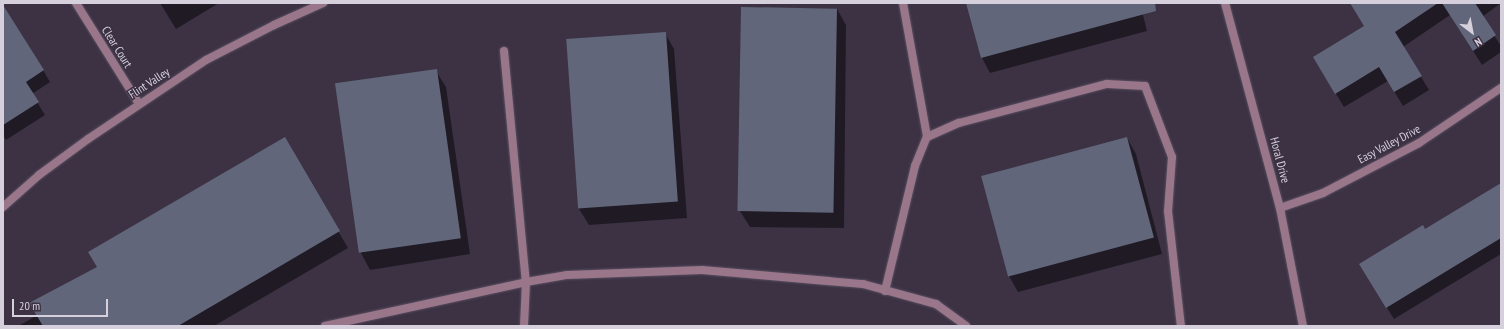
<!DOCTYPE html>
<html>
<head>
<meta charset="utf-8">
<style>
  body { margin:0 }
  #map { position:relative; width:1504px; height:329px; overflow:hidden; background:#3c3244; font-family:"PT Sans Narrow",sans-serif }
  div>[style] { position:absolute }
  .shadow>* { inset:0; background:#0007 }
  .building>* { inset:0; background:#61667b; transform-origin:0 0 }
  .roads { filter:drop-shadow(0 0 1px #584e5f) drop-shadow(0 0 1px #584e5f) }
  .service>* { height:8px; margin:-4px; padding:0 4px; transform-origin:4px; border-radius:4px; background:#9a768a }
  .minor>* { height:8px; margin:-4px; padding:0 4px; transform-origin:4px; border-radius:4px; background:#9a768a }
  .tertiary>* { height:8px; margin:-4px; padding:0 4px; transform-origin:4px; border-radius:4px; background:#9a768a }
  span { translate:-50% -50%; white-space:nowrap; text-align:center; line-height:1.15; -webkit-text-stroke:3px #3c3244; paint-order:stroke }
  .street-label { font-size:12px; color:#d6d0dc }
  .frame { position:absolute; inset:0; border:4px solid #d6d0dc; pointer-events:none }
  .north { position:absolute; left:1452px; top:12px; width:40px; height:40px; -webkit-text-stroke:3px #3c3244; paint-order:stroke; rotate:148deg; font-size:11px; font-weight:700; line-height:16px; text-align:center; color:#d6d0dc }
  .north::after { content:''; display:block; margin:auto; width:14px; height:18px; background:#d6d0dc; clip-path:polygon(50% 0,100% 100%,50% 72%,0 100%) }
  .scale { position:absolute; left:12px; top:299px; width:96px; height:18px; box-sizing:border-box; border:2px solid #d6d0dc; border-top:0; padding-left:5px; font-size:12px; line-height:14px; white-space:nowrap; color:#d6d0dc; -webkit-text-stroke:3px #3c3244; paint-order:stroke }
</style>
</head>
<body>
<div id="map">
  <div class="shadow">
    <i style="clip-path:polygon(160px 3px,219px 3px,176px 29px)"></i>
    <i style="clip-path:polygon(967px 3px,1140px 3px,1147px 31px,990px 73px,982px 58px)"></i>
    <i style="clip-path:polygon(1351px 3px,1501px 3px,1482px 17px,1501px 46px,1501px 52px,1482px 65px,1450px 15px,1403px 47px,1429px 90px,1403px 106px,1388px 81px,1344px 107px,1322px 71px,1365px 26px)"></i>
    <i style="clip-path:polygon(742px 8px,837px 9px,846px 25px,844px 228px,750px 227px,740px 211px)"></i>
    <i style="clip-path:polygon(3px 19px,43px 70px,50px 82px,32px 94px,45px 115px,6px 140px,3px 135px)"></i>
    <i style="clip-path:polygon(665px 33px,674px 49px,687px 218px,589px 225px,579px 209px,567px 41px)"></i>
    <i style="clip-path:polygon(436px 71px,446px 87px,470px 254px,370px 270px,361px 253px)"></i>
    <i style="clip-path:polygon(284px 138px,348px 248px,214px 326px,18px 326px,38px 315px,98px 267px)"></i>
    <i style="clip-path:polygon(1127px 138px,1136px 154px,1162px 254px,1018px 292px,1009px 276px,983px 176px)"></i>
    <i style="clip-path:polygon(1501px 184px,1501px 254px,1394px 319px,1367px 276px,1425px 230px)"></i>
  </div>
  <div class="building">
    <i style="clip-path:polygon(966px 3px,1155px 3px,1156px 11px,981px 58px)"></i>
    <i style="clip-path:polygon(1350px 3px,1438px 3px,1395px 32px,1422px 76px,1394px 92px,1379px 67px,1335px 94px,1313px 57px,1364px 26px)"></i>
    <i style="clip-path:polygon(1442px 3px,1475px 3px,1496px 35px,1473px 51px)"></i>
    <i style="clip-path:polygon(3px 5px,44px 70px,26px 82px,39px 102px,3px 125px)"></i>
    <i style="left:741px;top:7px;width:96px;height:204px;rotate:1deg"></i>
    <i style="left:666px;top:32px;width:170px;height:100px;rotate:86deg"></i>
    <i style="left:437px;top:69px;width:171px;height:103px;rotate:82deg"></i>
    <i style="clip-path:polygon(285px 137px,340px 231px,178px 326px,43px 326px,29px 303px,97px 267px,88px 252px)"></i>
    <i style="left:1127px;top:137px;width:104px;height:151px;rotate:75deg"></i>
    <i style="clip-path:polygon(1501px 183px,1501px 238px,1386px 308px,1359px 264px,1423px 225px,1425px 229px)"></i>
  </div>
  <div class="roads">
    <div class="service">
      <i style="left:903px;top:3px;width:136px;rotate:79.8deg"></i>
      <i style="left:504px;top:51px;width:232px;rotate:84.6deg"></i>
      <i style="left:526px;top:282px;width:44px;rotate:92.6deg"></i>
      <i style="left:885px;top:291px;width:129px;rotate:-76.5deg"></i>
      <i style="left:915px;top:166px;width:31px;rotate:-68deg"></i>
      <i style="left:927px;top:137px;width:35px;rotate:-24deg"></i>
      <i style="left:959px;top:123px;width:153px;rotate:-14.8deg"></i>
      <i style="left:1107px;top:84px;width:38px;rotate:3deg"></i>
      <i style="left:1145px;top:86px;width:76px;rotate:69.2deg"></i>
      <i style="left:1172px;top:157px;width:54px;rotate:94.2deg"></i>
      <i style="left:1168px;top:211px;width:116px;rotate:83.6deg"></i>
      <i style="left:325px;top:326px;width:206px;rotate:-12.3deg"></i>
      <i style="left:526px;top:282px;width:42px;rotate:-9.7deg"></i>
      <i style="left:567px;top:275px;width:135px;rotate:-2.1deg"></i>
      <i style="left:702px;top:270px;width:162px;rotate:5deg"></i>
      <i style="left:863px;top:284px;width:76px;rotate:15.3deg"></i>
      <i style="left:936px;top:304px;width:37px;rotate:36deg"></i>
    </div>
    <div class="minor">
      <i style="left:76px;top:3px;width:119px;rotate:58deg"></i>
      <i style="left:3px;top:207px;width:48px;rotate:-41.6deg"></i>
      <i style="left:39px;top:175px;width:61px;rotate:-36.3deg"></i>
      <i style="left:88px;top:139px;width:142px;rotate:-33.8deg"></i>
      <i style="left:206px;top:60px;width:76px;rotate:-27.2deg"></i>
      <i style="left:274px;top:25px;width:54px;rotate:-24.2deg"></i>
      <i style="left:1280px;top:208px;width:46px;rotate:-19.2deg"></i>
      <i style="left:1323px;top:193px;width:108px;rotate:-27.5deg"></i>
      <i style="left:1419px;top:143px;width:99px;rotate:-33.9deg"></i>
    </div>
    <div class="tertiary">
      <i style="left:1225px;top:3px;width:212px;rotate:75deg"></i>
      <i style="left:1280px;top:208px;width:120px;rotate:79deg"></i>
    </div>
  </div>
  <div class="street-label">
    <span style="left:117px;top:47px;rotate:58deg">Clear Court</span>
    <span style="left:149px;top:83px;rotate:-33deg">Flint Valley</span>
    <span style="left:1389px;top:144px;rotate:-28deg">Easy Valley Drive</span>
    <span style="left:1280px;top:160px;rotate:75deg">Horal Drive</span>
  </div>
  <div class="frame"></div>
  <div class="north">N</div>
  <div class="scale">20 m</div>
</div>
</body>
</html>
